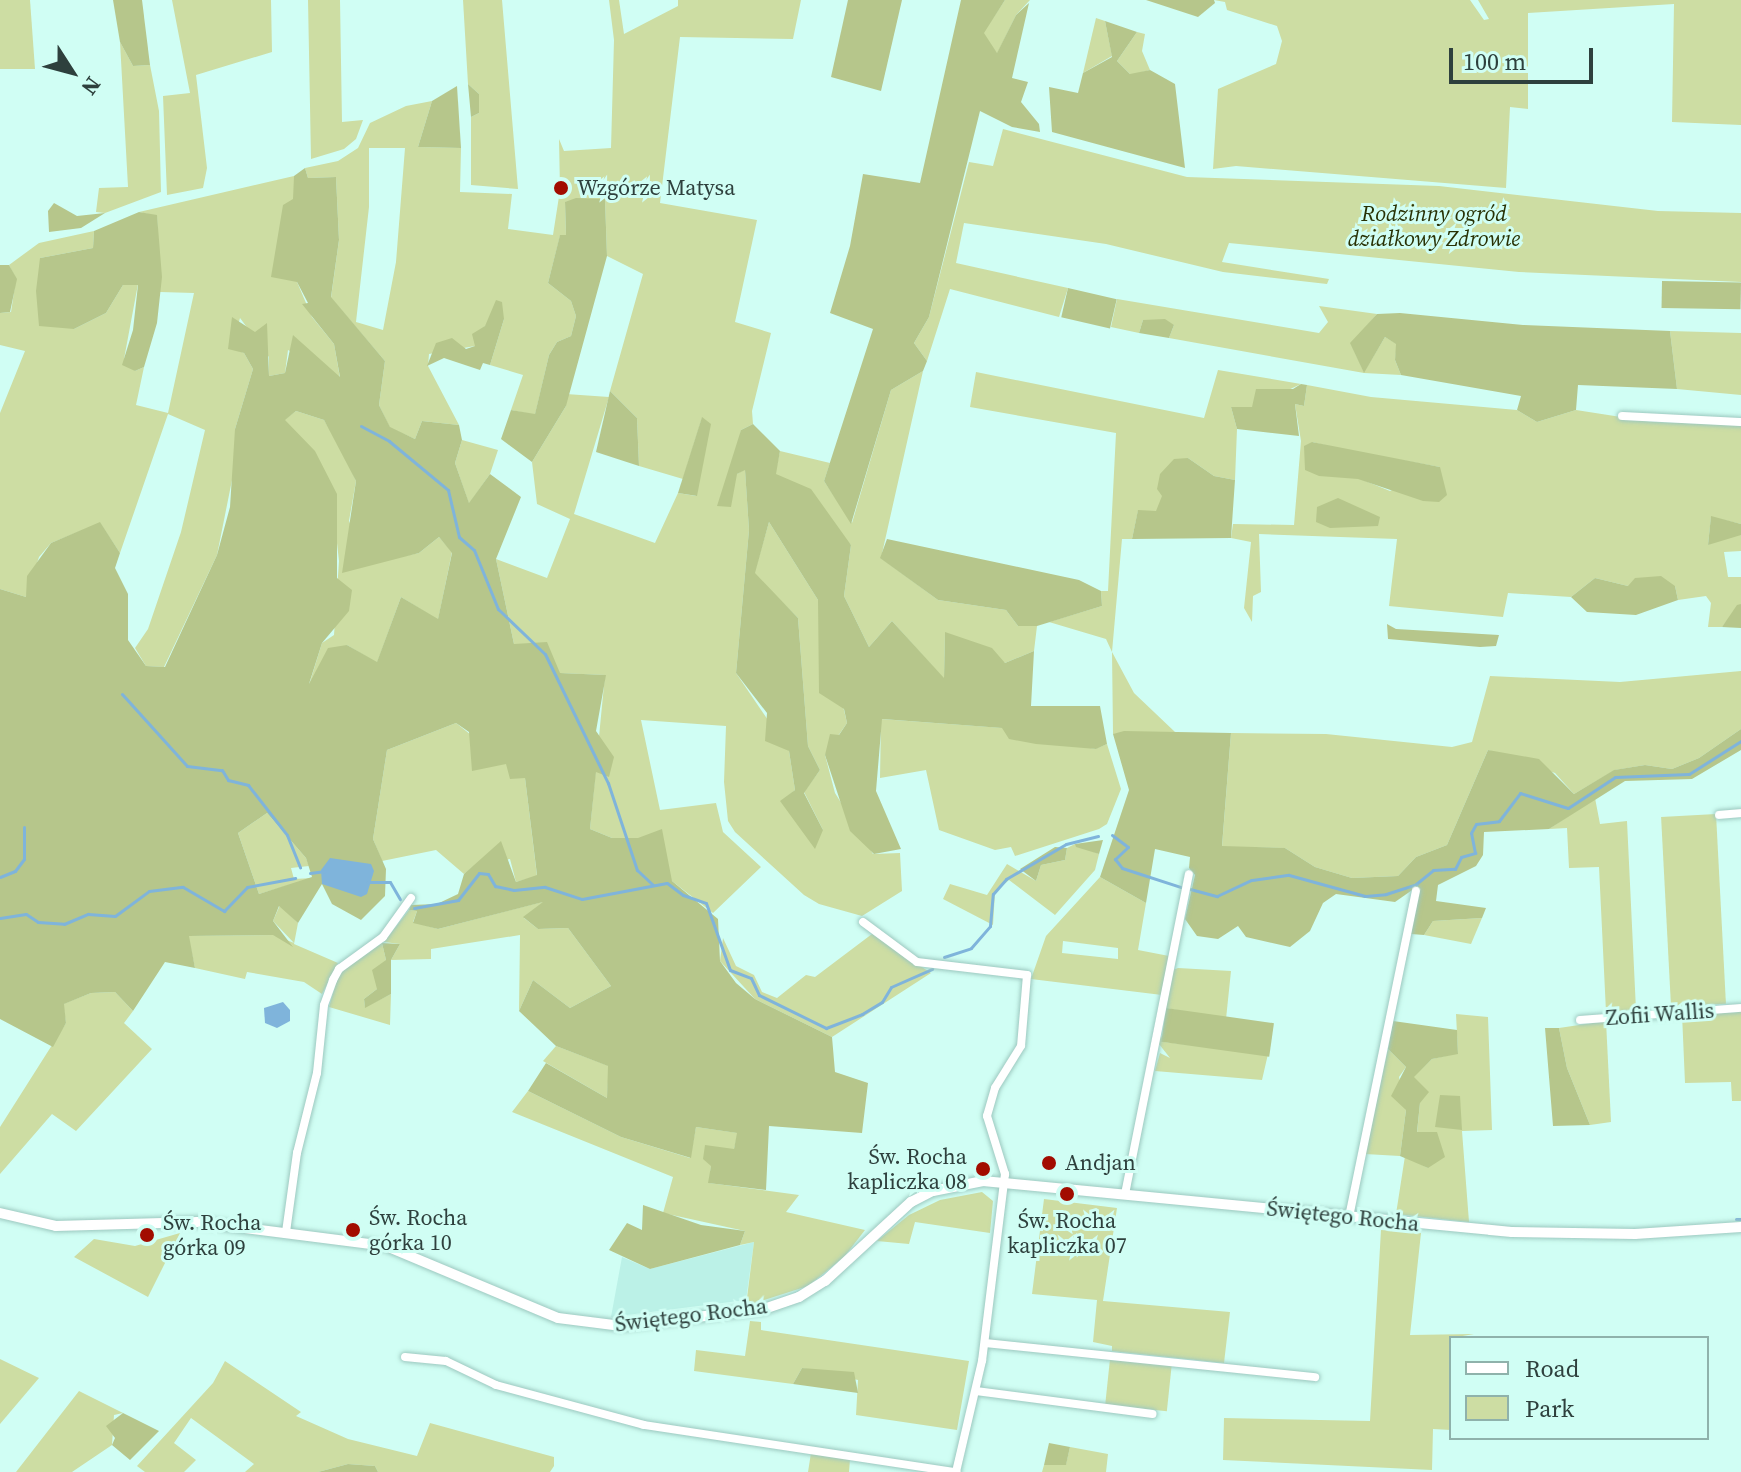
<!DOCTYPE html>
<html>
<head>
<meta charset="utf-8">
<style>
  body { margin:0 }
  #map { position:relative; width:1741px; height:1472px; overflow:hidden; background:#d0fef4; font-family:"Source Serif 4",serif }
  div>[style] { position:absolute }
  .built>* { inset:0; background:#bbf1e7 }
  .green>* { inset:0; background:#cddda3; transform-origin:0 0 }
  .forest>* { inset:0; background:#b6c68b; transform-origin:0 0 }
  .water>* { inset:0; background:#7fb4db }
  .stream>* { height:3px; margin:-1.5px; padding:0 1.5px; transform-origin:1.5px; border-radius:1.5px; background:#7fb4db }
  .roads { filter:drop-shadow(0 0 2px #9cc8bf) drop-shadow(0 0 2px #9cc8bf) }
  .minor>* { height:8px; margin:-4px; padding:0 4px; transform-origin:4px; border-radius:4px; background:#fff }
  .tertiary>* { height:10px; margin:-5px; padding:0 5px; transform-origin:5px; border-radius:5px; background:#fff }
  .dots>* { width:22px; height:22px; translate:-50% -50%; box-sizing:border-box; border:4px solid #d0fef4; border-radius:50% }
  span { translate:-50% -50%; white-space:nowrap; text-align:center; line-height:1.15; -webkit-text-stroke:6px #d0fef4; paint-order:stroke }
  .poi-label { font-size:22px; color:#2e403d }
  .left { translate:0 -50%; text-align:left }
  .right { translate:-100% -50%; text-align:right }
  .park-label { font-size:22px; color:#283104; font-style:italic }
  .street-label { font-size:22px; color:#2e403d }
  .legend { position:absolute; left:1449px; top:1336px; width:260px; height:104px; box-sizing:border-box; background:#d0fef4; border:2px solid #8fb2ab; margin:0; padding:10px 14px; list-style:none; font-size:24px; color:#2e403d }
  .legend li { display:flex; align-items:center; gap:16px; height:40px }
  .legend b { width:40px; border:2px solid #8fb2ab }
  .north { position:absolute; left:32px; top:32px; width:80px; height:80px; -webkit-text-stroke:6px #d0fef4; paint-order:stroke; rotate:126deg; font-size:22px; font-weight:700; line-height:32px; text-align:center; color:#2e403d }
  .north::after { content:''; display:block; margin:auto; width:28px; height:36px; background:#2e403d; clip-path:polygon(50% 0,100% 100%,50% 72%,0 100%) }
  .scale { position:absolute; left:1449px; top:48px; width:144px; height:36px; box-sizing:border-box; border:4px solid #2e403d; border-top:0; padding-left:10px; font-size:24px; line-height:28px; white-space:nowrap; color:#2e403d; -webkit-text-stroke:6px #d0fef4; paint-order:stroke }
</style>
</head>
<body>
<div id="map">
  <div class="built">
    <i style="clip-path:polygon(754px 1242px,746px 1300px,611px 1317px,622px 1257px,650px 1269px)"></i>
  </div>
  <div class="green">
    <i style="clip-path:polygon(0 0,30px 0,35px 69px,0 69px)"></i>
    <i style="clip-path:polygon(172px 0,271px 0,272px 52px,196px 75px,207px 168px,203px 188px,167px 195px,163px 96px,190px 93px)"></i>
    <i style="clip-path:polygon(308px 0,340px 0,342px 122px,363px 120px,356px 139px,344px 149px,311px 159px)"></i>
    <i style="clip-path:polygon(463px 0,502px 0,518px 189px,471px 185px,471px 117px,479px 113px,479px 94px,468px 84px)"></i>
    <i style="clip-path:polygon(evenodd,609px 0,619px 0,624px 34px,678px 6px,678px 0,801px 0,793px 39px,680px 37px,660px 203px,757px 220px,735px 322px,771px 333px,752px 411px,753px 424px,741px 430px,737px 474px,745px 469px,749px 530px,736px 673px,789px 751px,795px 790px,781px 802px,823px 830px,804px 792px,820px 770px,808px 746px,798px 618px,754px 574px,769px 522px,818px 600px,847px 723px,825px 755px,835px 793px,873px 854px,900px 853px,902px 891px,862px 916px,819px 904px,804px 895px,735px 832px,728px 821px,724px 782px,726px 726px,641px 720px,660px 810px,716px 803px,723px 832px,761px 867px,713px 913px,672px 881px,639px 838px,612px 838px,590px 829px,605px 675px,559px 673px,514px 644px,496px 559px,547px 578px,570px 519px,537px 504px,532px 462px,566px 406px,566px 394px,609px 397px,574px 514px,655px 543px,678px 493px,696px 496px,702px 418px,683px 479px,639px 466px,637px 418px,610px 391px,643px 274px,607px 256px,605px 199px,565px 202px,566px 235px,560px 236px,548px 283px,571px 301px,576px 316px,571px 336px,557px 342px,549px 355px,535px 415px,511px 410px,523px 375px,490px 365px,504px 319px,485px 326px,475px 346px,429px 354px,428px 366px,459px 425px,422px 421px,415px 439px,390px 428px,379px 405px,385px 361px,331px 298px,339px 240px,336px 177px,308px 178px,305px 168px,338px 161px,358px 148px,370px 123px,406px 106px,432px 101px,418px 147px,461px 148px,460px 192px,512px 194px,508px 229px,553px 235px,560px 190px,559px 139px,564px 151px,611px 148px,614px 40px,609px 0,369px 148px,405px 148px,396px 262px,383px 330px,356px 322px,369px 207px,369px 148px)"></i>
    <i style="clip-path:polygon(1005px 0,1030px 0,1016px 15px,997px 54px,983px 33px)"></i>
    <i style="clip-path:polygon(1214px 0,1470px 0,1484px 20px,1489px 19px,1478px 0,1741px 0,1741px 125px,1672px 122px,1674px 4px,1528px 13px,1528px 109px,1510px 107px,1506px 188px,1236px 166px,1213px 169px,1218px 89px,1276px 64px,1282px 41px,1277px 26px,1227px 10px,1225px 2px)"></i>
    <i style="clip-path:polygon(1096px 18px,1105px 21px,1112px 56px,1083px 73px)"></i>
    <i style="clip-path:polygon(1137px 32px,1145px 34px,1142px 51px,1150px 70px,1131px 75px,1117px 61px)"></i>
    <i style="clip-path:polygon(120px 42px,133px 66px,150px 65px,159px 111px,161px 192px,105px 213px,96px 212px,99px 188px,128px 187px)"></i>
    <i style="clip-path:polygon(1003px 129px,1187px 177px,1439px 186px,1658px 211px,1741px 213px,1741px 282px,1519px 272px,1229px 243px,1222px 262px,1329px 279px,1327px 284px,1223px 272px,1106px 244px,964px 223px,956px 263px,1068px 288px,1059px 317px,950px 289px,927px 361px,914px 343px,929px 317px,969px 162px,993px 166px)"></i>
    <i style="clip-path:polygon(294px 176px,297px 282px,312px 317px,334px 344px,340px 378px,288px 350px,285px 373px,269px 376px,269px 357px,240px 318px,232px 348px,244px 353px,253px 369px,235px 429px,237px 455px,217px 555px,164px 667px,146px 666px,135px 648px,148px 629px,181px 532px,205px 430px,168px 414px,120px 553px,100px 523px,51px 543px,39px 557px,26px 597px,0 589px,0 413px,25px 351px,0 345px,0 313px,11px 312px,16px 279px,9px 265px,39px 243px,94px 231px,93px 248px,40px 258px,74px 329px,106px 313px,123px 285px,138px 284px,124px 359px,135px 371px,144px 367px,136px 405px,168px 413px,194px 293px,160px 292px,157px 216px,139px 212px)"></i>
    <i style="clip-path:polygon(1117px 299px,1319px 333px,1328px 322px,1319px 306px,1377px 314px,1351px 344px,1364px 372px,1385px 337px,1397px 344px,1395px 360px,1401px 375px,1364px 373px,1169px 338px,1174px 325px,1160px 323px,1143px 320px,1139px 333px,1111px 327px)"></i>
    <i style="clip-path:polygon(1670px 331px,1741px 333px,1741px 395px,1677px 389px)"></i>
    <i style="clip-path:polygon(1218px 370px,1301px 384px,1252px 407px,1231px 407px,1237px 429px,1235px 480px,1214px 476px,1188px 458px,1156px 512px,1138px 511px,1132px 539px,1122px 539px,1112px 652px,1134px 693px,1175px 732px,1113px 734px,1112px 652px,1106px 639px,1049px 622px,1102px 606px,1101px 591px,1108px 591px,1116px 433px,970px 407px,976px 372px,1204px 418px)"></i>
    <i style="clip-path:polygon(923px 371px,881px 558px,938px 600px,1006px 610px,1018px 626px,1037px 626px,1034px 651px,1005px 663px,945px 633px,944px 679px,892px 621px,869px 647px,844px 596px,851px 545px,775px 474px,780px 451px,830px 463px,824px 481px,852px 523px,891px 390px)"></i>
    <i style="clip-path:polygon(evenodd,1307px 385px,1371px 397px,1517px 410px,1537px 422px,1576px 410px,1653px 422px,1741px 425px,1741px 524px,1711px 517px,1708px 545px,1725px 535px,1741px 535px,1741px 551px,1724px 552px,1728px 577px,1741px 577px,1741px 604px,1722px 627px,1708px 627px,1711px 603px,1706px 596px,1678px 600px,1675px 586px,1628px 586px,1595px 578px,1571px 597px,1508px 593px,1503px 617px,1389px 606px,1397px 539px,1259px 534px,1261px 592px,1253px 596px,1252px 622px,1244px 608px,1251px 542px,1231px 538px,1233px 524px,1294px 525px,1301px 441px,1295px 404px,1304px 406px,1307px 385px,1312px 442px,1350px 451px,1440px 467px,1390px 491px,1358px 478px,1312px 442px)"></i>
    <i style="clip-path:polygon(296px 411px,324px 420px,342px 450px,356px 481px,349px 521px,366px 564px,419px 553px,439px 537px,452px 552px,438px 620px,401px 597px,377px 663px,347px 645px,309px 685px,322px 643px,334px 635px,339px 561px,336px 534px,284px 420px)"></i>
    <i style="clip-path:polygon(462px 440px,498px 450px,490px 474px,469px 504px,455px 463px)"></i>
    <i style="clip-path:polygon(1741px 671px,1741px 729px,1699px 758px,1672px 769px,1645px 765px,1615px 770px,1574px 794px,1555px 773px,1488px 750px,1447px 845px,1416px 857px,1398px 876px,1352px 878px,1315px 867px,1285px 848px,1222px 847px,1231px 733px,1326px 734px,1452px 747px,1472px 742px,1490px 676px,1620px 682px)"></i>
    <i style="clip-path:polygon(881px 719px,1003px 728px,1095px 749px,1107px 744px,1121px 789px,1107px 824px,1099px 829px,1015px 856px,1011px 847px,995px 850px,939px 830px,926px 770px,880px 778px)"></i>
    <i style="clip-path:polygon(456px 723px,525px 778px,537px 876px,516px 882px,510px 859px,475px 865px,464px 874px,436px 850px,382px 861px,373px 839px,387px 750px)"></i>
    <i style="clip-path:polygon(1595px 798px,1600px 824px,1627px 821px,1636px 1010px,1606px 1012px,1599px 867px,1569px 868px,1567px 828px,1549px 829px)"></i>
    <i style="clip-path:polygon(267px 813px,306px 858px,309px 866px,291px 868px,294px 879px,313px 878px,259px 894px,238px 833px)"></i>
    <i style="left:1716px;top:814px;width:190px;height:55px;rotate:87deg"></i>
    <i style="clip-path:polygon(1075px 844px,1099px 854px,1095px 870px,1055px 915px,1009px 880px,995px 892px,993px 925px,943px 899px,950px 884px,987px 895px,1007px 864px,1036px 881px,1041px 865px,1065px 860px,1067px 848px)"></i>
    <i style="clip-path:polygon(evenodd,1100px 877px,1146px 903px,1138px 950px,1169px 956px,1162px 995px,1031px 979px,1046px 936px,1100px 877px,1063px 941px,1118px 948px,1118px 959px,1062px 953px,1063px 941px)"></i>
    <i style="clip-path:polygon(546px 901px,524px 918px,538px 929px,568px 928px,611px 986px,570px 1008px,533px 980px,519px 1011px,520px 935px,431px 949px,431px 959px,391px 960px,400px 944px,384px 942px,409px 910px,417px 911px,413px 922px,438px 929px)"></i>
    <i style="clip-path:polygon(280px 905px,298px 923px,294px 944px,338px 963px,322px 994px,304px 982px,247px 972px,245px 979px,195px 968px,188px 936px,274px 935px,294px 943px,273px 921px)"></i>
    <i style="clip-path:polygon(1482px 918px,1471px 944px,1424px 935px,1433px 921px)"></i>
    <i style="clip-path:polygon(872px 934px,931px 973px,832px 1037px,755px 999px,720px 961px,723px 938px,736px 966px,754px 975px,762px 992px,777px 998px,806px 975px,815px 977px)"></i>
    <i style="clip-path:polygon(382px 943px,386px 960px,377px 989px,364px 999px,365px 1007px,391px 994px,390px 1025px,329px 1007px,339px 973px)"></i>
    <i style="clip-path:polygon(1178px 968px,1231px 971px,1226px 1019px,1166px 1008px,1173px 970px)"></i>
    <i style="clip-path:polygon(115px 992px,133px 1011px,124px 1023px,152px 1049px,76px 1131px,52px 1114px,0 1174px,0 1127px,66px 1023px,63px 1004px,91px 993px)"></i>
    <i style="clip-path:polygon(1741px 1012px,1741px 1101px,1732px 1101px,1731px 1082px,1685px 1083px,1682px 1014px)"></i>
    <i style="clip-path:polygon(1456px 1014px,1488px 1017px,1492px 1130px,1462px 1131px,1469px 1222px,1396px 1214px,1405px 1156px,1428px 1168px,1417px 1133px,1420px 1103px,1413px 1077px,1432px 1059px,1458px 1053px)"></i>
    <i style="clip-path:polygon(1606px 1021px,1611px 1122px,1590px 1125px,1567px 1068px,1559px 1028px)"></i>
    <i style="clip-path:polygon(1161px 1036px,1164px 1042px,1268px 1054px,1262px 1080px,1155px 1071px,1160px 1053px,1170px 1058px,1159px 1044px)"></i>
    <i style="clip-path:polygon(556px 1046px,609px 1066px,607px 1098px,543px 1061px)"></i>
    <i style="clip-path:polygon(1388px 1049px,1406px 1067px,1399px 1077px,1406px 1110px,1400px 1156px,1365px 1154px)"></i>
    <i style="clip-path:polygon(528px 1091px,621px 1137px,690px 1158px,696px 1127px,738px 1133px,734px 1149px,711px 1166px,709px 1183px,799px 1195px,786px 1212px,865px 1230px,844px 1257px,808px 1286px,746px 1306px,754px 1242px,740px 1245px,745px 1231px,663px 1213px,673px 1177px,512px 1112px)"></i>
    <i style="clip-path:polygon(982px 1192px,993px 1201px,990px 1233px,915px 1222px,909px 1244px,877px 1241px,909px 1215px,940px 1200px)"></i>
    <i style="clip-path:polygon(1044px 1199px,1117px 1208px,1103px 1301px,1230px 1312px,1224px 1363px,1112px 1351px,1112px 1346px,1093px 1342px,1097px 1300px,1032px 1294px)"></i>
    <i style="clip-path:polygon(1381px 1230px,1421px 1233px,1410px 1335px,1474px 1334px,1451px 1338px,1451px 1430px,1433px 1429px,1432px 1470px,1223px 1460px,1224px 1418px,1370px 1421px)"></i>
    <i style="clip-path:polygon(180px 1233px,148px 1297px,74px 1257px,94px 1239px,135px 1246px)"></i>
    <i style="clip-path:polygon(750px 1321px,761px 1322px,761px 1330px,969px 1361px,957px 1430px,856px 1415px,858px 1380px,802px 1368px,793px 1384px,694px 1371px,696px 1350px,745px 1356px)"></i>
    <i style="clip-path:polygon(0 1359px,39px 1378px,0 1424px)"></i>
    <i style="left:1110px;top:1359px;width:62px;height:46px;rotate:6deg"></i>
    <i style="clip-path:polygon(225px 1361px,301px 1412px,296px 1416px,348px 1439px,417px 1456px,430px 1423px,554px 1457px,554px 1466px,550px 1472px,378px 1472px,375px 1466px,348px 1464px,318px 1472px,245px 1472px,254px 1464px,191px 1418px,174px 1443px,196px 1460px,184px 1472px,145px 1472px,137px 1466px,213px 1383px)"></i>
    <i style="clip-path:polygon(79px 1391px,123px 1413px,114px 1415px,112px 1445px,72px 1472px,16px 1472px)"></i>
    <i style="clip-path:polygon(1070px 1447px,1108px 1454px,1106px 1472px,1042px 1472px,1044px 1465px,1066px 1464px)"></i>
    <i style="clip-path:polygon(811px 1453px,850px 1459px,849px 1472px,808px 1472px)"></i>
  </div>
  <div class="forest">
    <i style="clip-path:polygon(113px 0,142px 0,150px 65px,133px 66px,120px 42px)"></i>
    <i style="clip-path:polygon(848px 0,902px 0,881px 91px,831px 77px)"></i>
    <i style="clip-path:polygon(961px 0,1005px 0,984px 33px,997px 53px,1016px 15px,1029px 3px,1012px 78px,1028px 82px,1021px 102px,1039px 124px,1040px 132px,1012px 127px,980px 111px,929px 317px,914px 343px,927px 361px,923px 371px,891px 390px,851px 524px,824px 481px,873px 329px,830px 313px,850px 246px,863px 174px,920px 183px)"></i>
    <i style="clip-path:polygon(1146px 0,1214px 0,1215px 3px,1198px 17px)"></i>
    <i style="clip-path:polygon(1105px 21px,1137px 32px,1117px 61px,1130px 74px,1150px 70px,1175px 84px,1185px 168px,1052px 132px,1049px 87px,1078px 93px,1083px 73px,1112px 57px)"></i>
    <i style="clip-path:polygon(468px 84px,479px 94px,479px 113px,471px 117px)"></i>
    <i style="clip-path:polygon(457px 86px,461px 148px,418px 147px,432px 101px)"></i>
    <i style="clip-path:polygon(evenodd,305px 168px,308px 178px,336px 177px,339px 240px,331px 297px,385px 361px,379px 405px,390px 427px,415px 439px,422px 421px,459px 425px,462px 440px,455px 463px,469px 503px,490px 474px,521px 497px,496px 559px,514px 644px,547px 642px,560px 673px,606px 675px,596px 731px,614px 757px,609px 777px,596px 772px,590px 829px,612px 838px,638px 838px,662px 829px,672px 881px,718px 919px,720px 961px,736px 983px,755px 999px,832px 1037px,835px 1072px,868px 1083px,862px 1133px,769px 1126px,766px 1190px,708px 1183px,711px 1166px,703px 1159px,705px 1145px,734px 1149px,737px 1133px,696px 1127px,691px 1158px,621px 1137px,528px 1091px,546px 1063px,607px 1098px,608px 1066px,556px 1046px,519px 1011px,533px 980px,570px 1008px,611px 986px,568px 928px,538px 929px,523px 917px,543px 902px,438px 929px,413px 923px,417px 911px,409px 910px,411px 905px,437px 904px,458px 894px,464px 874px,501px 841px,516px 882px,537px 875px,525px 778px,510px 779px,506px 764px,472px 771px,469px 732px,456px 723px,387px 750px,373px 839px,386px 869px,385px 896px,361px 920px,332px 904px,322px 884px,298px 923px,279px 906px,273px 921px,293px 947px,273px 935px,189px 936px,195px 968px,165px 962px,133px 1011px,115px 992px,91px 993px,64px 1004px,66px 1023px,53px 1047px,0 1019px,0 589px,26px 597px,27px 576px,51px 543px,100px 522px,120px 553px,115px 568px,128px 594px,128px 640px,146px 666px,165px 667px,217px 555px,230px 507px,235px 429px,253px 369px,244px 353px,228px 349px,232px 317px,255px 332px,267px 323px,269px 376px,285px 373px,293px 335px,340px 377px,334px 344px,302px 304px,308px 303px,297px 282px,271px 277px,283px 205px,293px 199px,294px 176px,305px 168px,296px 411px,324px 420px,356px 481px,342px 573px,419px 553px,439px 537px,452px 553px,438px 619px,401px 597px,377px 662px,347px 645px,328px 648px,309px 684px,322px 643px,349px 611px,352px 590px,337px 578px,337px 494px,315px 451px,285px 420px,296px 411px,305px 168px,267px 813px,306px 858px,312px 877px,259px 894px,238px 833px,267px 813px)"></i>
    <i style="clip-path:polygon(576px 198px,605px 199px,607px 256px,566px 406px,532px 462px,501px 439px,511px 410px,535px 414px,549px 355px,557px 342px,571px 336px,576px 316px,571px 301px,548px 283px,560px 235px,566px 235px,565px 202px)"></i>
    <i style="clip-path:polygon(54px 203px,77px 216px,105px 213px,81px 228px,49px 232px,48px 211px)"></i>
    <i style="clip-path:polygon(139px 212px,157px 215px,162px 277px,157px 323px,144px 367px,135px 371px,122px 365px,133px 330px,138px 285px,123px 285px,106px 313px,74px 329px,39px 326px,36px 291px,40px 258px,93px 248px,94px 231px)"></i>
    <i style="clip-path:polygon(0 265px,9px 265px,17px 279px,10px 312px,0 313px)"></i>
    <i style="left:1662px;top:281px;width:79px;height:27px;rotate:1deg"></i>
    <i style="left:1068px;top:288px;width:50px;height:30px;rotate:13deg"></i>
    <i style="clip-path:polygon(496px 300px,502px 302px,504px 319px,490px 365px,483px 363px,480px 370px,444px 358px,427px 366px,436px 343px,452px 338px,466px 349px,475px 346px,472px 334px,485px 326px)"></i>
    <i style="clip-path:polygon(1400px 313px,1523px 325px,1670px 331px,1677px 389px,1578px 385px,1576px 410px,1537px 422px,1517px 410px,1521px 396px,1401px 375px,1395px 360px,1396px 344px,1385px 337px,1364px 373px,1350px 343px,1377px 314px)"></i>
    <i style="clip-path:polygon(1165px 319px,1174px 325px,1169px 338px,1139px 333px,1143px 320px)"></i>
    <i style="clip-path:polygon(1301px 384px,1307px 385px,1304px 406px,1295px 404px,1299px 436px,1237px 429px,1231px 407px,1252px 407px,1256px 389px,1293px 389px)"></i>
    <i style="clip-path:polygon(610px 391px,637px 418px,639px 466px,596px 452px)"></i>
    <i style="clip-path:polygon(702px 417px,711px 424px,697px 496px,678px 493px)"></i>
    <i style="clip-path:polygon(753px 424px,780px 451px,776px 474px,811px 489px,851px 545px,844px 596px,869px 647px,892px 621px,944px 678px,945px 632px,992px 648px,1005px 663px,1034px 651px,1031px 706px,1100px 706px,1107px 744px,1096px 749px,1036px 744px,1009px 739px,1002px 728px,882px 719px,876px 791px,901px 849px,874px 854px,850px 831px,825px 755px,830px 734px,839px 735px,847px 723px,844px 709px,819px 693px,818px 600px,769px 522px,755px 573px,798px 618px,808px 746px,820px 770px,804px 793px,823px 830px,815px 849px,780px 801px,795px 790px,789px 751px,765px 741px,767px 713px,736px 673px,749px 530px,745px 470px,737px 474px,731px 507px,717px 506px,741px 430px)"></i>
    <i style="clip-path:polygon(1312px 442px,1440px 467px,1447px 495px,1439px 502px,1423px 501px,1358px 479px,1319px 476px,1305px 470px,1304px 446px)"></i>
    <i style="clip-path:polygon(1188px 458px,1214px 476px,1235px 480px,1231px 538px,1132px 539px,1138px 510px,1156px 511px,1162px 496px,1157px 489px,1160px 474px,1174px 459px)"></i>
    <i style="clip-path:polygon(1338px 498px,1380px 517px,1378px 526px,1330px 528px,1316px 522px,1317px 507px)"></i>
    <i style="clip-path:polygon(1711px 516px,1741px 524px,1741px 535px,1708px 545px)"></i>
    <i style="clip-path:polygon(887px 539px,1079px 580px,1101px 591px,1102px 606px,1037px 626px,1018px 626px,1006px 610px,938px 600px,880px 558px)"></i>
    <i style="clip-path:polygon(1661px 576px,1675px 586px,1678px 600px,1636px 615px,1587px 612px,1571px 597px,1595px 578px,1628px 586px,1635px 578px)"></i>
    <i style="clip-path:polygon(1741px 604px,1741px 628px,1722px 627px,1737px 605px)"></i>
    <i style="clip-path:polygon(1387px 624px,1396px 629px,1499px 635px,1496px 646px,1480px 647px,1388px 639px)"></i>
    <i style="clip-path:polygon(1741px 729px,1741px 750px,1692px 779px,1625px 781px,1549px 829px,1484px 832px,1483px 855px,1476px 866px,1438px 885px,1436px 901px,1486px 908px,1482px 918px,1433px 921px,1424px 935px,1411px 934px,1418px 886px,1395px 902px,1336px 894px,1323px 903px,1310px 931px,1290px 947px,1246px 937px,1238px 926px,1218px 939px,1197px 936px,1185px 919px,1195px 875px,1189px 868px,1190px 857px,1155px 849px,1146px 903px,1100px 877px,1129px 790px,1113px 734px,1124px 731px,1231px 733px,1222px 846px,1285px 848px,1315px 867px,1352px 878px,1398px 876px,1416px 857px,1447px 845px,1488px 750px,1539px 759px,1574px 794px,1614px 770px,1645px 765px,1672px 769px,1699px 758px)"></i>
    <i style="clip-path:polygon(1103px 840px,1099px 854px,1076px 847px,1075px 844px)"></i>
    <i style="clip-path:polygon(1055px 847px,1067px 848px,1065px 860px,1041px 865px,1036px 881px,1020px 869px)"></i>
    <i style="clip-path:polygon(382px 943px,400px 944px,391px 960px,391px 994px,365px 1008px,364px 999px,377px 989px,372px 970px,386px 960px)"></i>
    <i style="left:1166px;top:1008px;width:109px;height:34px;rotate:8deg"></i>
    <i style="clip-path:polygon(1393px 1021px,1457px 1030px,1458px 1054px,1432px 1059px,1414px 1077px,1429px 1092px,1420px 1103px,1417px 1132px,1437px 1132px,1445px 1157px,1428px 1168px,1400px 1156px,1406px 1110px,1391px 1096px,1406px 1067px,1388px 1049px)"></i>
    <i style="clip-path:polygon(1545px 1028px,1559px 1028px,1567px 1068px,1590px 1125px,1553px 1126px)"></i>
    <i style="clip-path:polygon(1440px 1095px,1460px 1096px,1462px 1130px,1435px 1127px)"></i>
    <i style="clip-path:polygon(643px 1205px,701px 1225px,745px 1231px,740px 1245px,650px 1269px,609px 1250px,627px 1223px,642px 1230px)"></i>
    <i style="clip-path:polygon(802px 1368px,854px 1372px,858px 1393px,793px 1384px)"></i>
    <i style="clip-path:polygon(123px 1413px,159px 1431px,130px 1460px,112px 1445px,115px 1438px,106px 1426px)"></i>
    <i style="clip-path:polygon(1049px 1443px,1070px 1447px,1066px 1465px,1044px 1465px)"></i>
    <i style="clip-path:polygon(348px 1464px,375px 1466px,378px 1472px,318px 1472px)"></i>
  </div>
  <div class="water">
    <i style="clip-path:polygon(330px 858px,371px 864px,374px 871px,367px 894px,361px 897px,322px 884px,321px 870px)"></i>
    <i style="clip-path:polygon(283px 1002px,290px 1010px,290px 1021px,277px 1028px,265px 1023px,264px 1008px)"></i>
  </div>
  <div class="stream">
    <i style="left:361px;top:426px;width:32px;rotate:28deg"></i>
    <i style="left:389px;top:441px;width:77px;rotate:39.7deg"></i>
    <i style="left:448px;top:490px;width:48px;rotate:76.8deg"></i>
    <i style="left:459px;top:537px;width:20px;rotate:41deg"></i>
    <i style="left:474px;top:550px;width:64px;rotate:67.9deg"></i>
    <i style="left:498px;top:609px;width:65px;rotate:43.8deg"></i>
    <i style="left:545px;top:654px;width:144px;rotate:64deg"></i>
    <i style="left:608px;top:783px;width:92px;rotate:71.6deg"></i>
    <i style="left:637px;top:870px;width:22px;rotate:43deg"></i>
    <i style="left:122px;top:694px;width:97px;rotate:47.9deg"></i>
    <i style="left:187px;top:766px;width:35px;rotate:7deg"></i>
    <i style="left:222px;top:770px;width:12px;rotate:59deg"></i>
    <i style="left:228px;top:780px;width:21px;rotate:14deg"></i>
    <i style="left:248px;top:785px;width:63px;rotate:52deg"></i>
    <i style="left:287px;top:835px;width:35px;rotate:68deg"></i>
    <i style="left:1112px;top:835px;width:20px;rotate:37deg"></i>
    <i style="left:1128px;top:847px;width:18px;rotate:137deg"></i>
    <i style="left:1115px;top:859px;width:11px;rotate:52deg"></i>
    <i style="left:1122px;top:868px;width:62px;rotate:17.9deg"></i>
    <i style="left:310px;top:873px;width:15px;rotate:-8deg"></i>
    <i style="left:0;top:877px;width:16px;rotate:-22deg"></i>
    <i style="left:15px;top:871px;width:15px;rotate:-53deg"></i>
    <i style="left:24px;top:859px;width:32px;rotate:-90deg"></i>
    <i style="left:367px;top:882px;width:23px"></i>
    <i style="left:390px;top:882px;width:20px;rotate:60deg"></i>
    <i style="left:1190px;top:889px;width:28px;rotate:15deg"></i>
    <i style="left:1217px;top:896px;width:38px;rotate:-25deg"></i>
    <i style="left:1252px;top:880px;width:37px;rotate:-8deg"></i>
    <i style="left:1289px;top:875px;width:79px;rotate:15.4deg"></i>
    <i style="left:1365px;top:896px;width:21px;rotate:-5deg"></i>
    <i style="left:1386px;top:894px;width:32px;rotate:-18deg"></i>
    <i style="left:1416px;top:884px;width:22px;rotate:-39deg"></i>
    <i style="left:1433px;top:870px;width:22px;rotate:-3deg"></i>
    <i style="left:1455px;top:869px;width:13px;rotate:-63deg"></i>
    <i style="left:1461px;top:857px;width:15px;rotate:-16deg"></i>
    <i style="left:1475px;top:853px;width:20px;rotate:-101deg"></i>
    <i style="left:1471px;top:833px;width:10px;rotate:-61deg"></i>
    <i style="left:1476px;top:824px;width:23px;rotate:-7deg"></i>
    <i style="left:1499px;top:821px;width:35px;rotate:-53deg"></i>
    <i style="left:1520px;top:793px;width:50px;rotate:17.4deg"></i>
    <i style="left:1568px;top:808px;width:56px;rotate:-33.4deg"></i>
    <i style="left:1615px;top:777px;width:74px;rotate:-2.3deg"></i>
    <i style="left:1689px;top:774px;width:62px;rotate:-32.4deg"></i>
    <i style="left:414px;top:908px;width:45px;rotate:-10.3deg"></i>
    <i style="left:458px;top:900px;width:34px;rotate:-52deg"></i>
    <i style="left:479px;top:873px;width:9px;rotate:6deg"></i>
    <i style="left:488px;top:874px;width:14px;rotate:60deg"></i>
    <i style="left:495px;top:886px;width:19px;rotate:12deg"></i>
    <i style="left:514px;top:890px;width:31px;rotate:-6deg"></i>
    <i style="left:545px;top:887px;width:39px;rotate:18deg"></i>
    <i style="left:582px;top:899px;width:86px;rotate:-10.7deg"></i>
    <i style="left:667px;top:883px;width:20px;rotate:37deg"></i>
    <i style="left:683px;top:895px;width:24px;rotate:19deg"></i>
    <i style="left:706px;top:903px;width:71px;rotate:70.3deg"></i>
    <i style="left:730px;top:970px;width:22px;rotate:21deg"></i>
    <i style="left:751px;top:978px;width:19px;rotate:65deg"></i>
    <i style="left:759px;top:995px;width:75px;rotate:26.2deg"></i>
    <i style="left:826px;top:1028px;width:39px;rotate:-21deg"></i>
    <i style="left:862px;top:1014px;width:23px;rotate:-31deg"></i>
    <i style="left:882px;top:1002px;width:17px;rotate:-59deg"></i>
    <i style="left:891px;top:987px;width:45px;rotate:-23.7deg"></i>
    <i style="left:0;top:918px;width:26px;rotate:-9deg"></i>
    <i style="left:26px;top:914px;width:14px;rotate:34deg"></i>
    <i style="left:38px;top:922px;width:26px;rotate:4deg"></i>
    <i style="left:64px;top:924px;width:26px;rotate:-23deg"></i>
    <i style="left:88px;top:914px;width:27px;rotate:4deg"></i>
    <i style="left:115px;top:916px;width:42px;rotate:-36.3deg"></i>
    <i style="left:149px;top:891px;width:34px;rotate:-7deg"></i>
    <i style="left:183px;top:887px;width:48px;rotate:30.3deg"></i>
    <i style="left:224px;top:911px;width:33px;rotate:-46deg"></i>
    <i style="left:247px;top:887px;width:49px;rotate:-10.6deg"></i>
    <i style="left:944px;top:957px;width:28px;rotate:-18deg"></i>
    <i style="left:971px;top:948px;width:29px;rotate:-49deg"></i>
    <i style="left:990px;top:926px;width:32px;rotate:-85deg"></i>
    <i style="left:993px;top:894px;width:20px;rotate:-49deg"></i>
    <i style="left:1006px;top:879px;width:69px;rotate:-30.3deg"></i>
    <i style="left:1066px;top:844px;width:33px;rotate:-14deg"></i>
    <i style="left:1736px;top:1219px;width:5px"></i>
  </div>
  <div class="roads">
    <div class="minor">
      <i style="left:1622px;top:416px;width:119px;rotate:2.9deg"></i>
      <i style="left:1719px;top:815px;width:22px;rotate:-5deg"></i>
      <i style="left:863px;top:922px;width:67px;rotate:36.5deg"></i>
      <i style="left:917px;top:962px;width:111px;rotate:6.7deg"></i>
      <i style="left:1027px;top:975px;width:71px;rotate:94.8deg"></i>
      <i style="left:1021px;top:1046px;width:49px;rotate:121.8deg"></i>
      <i style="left:995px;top:1088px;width:29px;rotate:106deg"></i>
      <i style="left:987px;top:1116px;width:61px;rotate:72.8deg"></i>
      <i style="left:1005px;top:1174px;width:188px;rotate:97deg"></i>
      <i style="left:982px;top:1361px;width:114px;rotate:103.2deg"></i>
      <i style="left:1580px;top:1020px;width:161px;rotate:-4.3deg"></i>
      <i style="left:1125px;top:1194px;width:326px;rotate:-78.7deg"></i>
      <i style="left:1349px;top:1217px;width:333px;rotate:-78.4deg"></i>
      <i style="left:286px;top:1232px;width:80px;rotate:-82.1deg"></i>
      <i style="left:297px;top:1153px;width:82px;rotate:-76deg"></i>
      <i style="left:317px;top:1073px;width:68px;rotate:-84.1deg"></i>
      <i style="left:324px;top:1005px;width:27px;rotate:-70deg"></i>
      <i style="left:333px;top:980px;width:13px;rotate:-61deg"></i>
      <i style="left:339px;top:969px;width:54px;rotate:-36deg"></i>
      <i style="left:383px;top:937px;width:48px;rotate:-54.3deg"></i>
      <i style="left:985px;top:1343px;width:332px;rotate:5.9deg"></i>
      <i style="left:405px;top:1357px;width:41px;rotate:5.6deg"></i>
      <i style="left:446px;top:1361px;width:55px;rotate:25.6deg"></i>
      <i style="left:496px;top:1385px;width:153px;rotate:15.1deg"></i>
      <i style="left:644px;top:1425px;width:316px;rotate:8.6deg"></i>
      <i style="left:976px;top:1391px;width:178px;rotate:7.4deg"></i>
    </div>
    <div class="tertiary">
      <i style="left:0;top:1213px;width:57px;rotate:13.1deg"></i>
      <i style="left:56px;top:1226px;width:142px;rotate:-1.6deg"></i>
      <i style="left:198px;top:1222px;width:190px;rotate:7.3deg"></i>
      <i style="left:386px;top:1246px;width:186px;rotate:22.7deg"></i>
      <i style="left:558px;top:1318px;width:64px;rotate:7.2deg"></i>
      <i style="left:621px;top:1326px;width:144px;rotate:-6.8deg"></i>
      <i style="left:764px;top:1309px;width:37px;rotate:-19deg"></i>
      <i style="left:799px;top:1297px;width:31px;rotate:-32deg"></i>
      <i style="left:825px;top:1281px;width:117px;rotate:-42.6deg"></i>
      <i style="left:911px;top:1202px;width:25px;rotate:-27deg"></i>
      <i style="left:933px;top:1191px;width:51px;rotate:-11.3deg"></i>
      <i style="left:983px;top:1181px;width:531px;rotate:5.51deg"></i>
      <i style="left:1512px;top:1232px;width:123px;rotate:0.9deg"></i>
      <i style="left:1635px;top:1234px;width:106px;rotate:-3.8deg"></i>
    </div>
  </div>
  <div class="dots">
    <i style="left:561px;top:188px;background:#a20c00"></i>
    <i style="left:1049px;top:1163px;background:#a20c00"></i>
    <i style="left:983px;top:1169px;background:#a20c00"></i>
    <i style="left:1067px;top:1194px;background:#a20c00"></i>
    <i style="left:353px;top:1230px;background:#a20c00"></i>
    <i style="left:147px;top:1235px;background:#a20c00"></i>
  </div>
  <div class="poi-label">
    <span class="left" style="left:577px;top:188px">Wzgórze Matysa</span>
    <span class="right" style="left:967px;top:1169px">Św. Rocha<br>kapliczka 08</span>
    <span class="left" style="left:1065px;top:1163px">Andjan</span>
    <span class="left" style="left:369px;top:1230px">Św. Rocha<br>górka 10</span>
    <span style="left:1067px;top:1233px">Św. Rocha<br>kapliczka 07</span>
    <span class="left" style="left:163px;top:1235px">Św. Rocha<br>górka 09</span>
  </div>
  <div class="park-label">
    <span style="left:1434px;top:226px">Rodzinny ogród<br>działkowy Zdrowie</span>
  </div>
  <div class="street-label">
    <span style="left:1660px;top:1014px;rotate:-4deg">Zofii Wallis</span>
    <span style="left:1343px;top:1216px;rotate:6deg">Świętego Rocha</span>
    <span style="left:691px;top:1315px;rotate:-7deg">Świętego Rocha</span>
  </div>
  <ul class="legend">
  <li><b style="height:10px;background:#fff"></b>Road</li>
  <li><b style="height:22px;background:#cddda3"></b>Park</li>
  </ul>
  <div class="north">N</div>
  <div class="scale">100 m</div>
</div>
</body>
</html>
